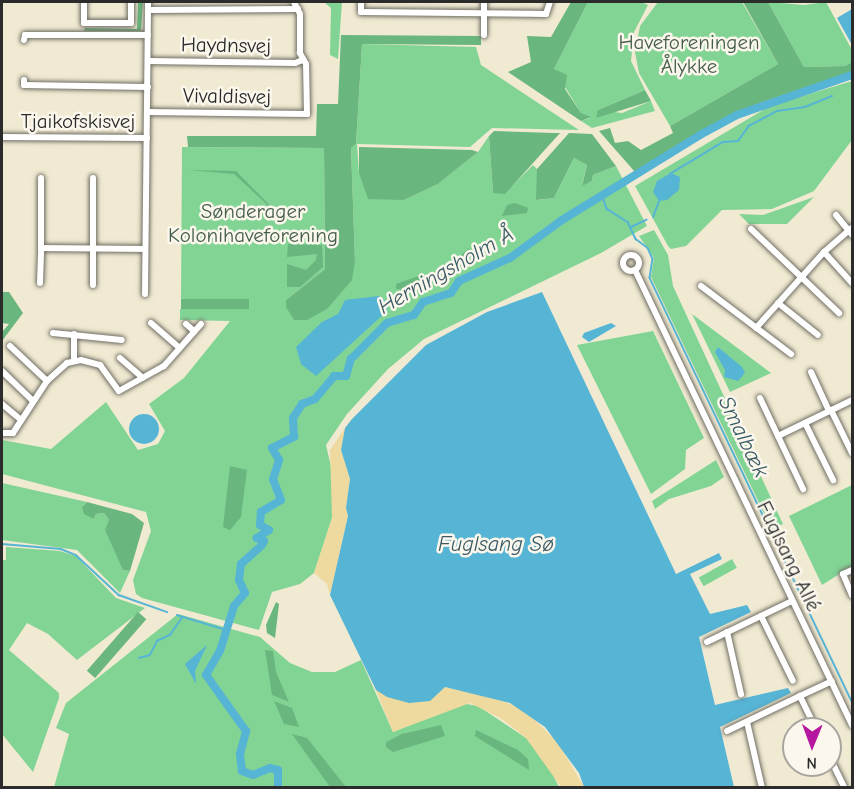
<!DOCTYPE html>
<html>
<head>
<meta charset="utf-8">
<style>
  body { margin:0 }
  #map { position:relative; width:854px; height:789px; overflow:hidden; background:#f1ead2; font-family:"Comic Neue",sans-serif }
  div>[style] { position:absolute }
  .green>* { inset:0; background:#82d495; transform-origin:0 0 }
  .forest>* { inset:0; background:#69b67e; transform-origin:0 0 }
  .sand>* { inset:0; background:#eeda9e }
  .water>* { inset:0; background:#56b4d4 }
  .round { border-radius:50% }
  .stream>* { height:1.5px; margin:-0.75px; padding:0 0.75px; transform-origin:0.75px; border-radius:0.75px; background:#56b4d4 }
  .river>* { height:8px; margin:-4px; padding:0 4px; transform-origin:4px; border-radius:4px; background:#56b4d4 }
  .roads { filter:drop-shadow(0 0 2px #706e65) drop-shadow(0 0 2px #706e65) }
  .minor>* { height:6px; margin:-3px; padding:0 3px; transform-origin:3px; border-radius:3px; background:#fff }
  .minor>.ring { margin:-3px; padding:0; box-sizing:content-box; background:none; border:6px solid #fff; border-radius:50% }
  span { translate:-50% -50%; white-space:nowrap; text-align:center; line-height:1.15; -webkit-text-stroke:5px #fbf7ec; paint-order:stroke }
  .park-label { font-size:21px; color:#455e4b }
  .street-label { font-size:21px; color:#2b2b2b }
  .water-label { font-size:22px; color:#3a5b66; font-style:italic }
  .frame { position:absolute; inset:0; border:3px solid #2b2b2b; pointer-events:none }
  .north { position:absolute; left:782px; top:717px; width:60px; height:60px; box-sizing:border-box; background:#fbf7ec; border:2px solid #a8a59f; border-radius:50%; rotate:181deg; font-size:16px; font-weight:700; line-height:24px; text-align:center; color:#2b2b2b }
  .north::after { content:''; display:block; margin:auto; width:21px; height:27px; background:#b5179e; clip-path:polygon(50% 0,100% 100%,50% 72%,0 100%) }
</style>
</head>
<body>
<div id="map">
  <div class="green">
    <i style="clip-path:polygon(324px 2px,342px 2px,338px 59px,330px 55px,331px 8px)"></i>
    <i style="clip-path:polygon(588px 2px,641px 2px,648px 5px,634px 32px,631px 61px,645px 90px,598px 110px,622px 113px,651px 101px,655px 111px,592px 128px,581px 121px,590px 118px,581px 113px,554px 69px)"></i>
    <i style="clip-path:polygon(658px 2px,742px 2px,778px 64px,670px 126px,639px 73px,635px 52px,640px 26px)"></i>
    <i style="clip-path:polygon(768px 2px,804px 5px,826px 2px,852px 50px,852px 62px,845px 66px,804px 67px)"></i>
    <i style="clip-path:polygon(362px 44px,476px 47px,481px 65px,579px 130px,492px 128px,470px 147px,357px 144px,359px 173px,404px 200px,438px 184px,478px 152px,489px 136px,493px 193px,505px 193px,533px 165px,537px 169px,537px 200px,554px 198px,574px 158px,587px 165px,582px 185px,592px 181px,593px 175px,616px 166px,647px 226px,601px 253px,424px 339px,388px 369px,347px 414px,326px 445px,332px 471px,332px 518px,314px 573px,300px 584px,272px 592px,259px 630px,142px 598px,136px 594px,133px 580px,151px 531px,146px 512px,2px 474px,2px 440px,51px 449px,106px 402px,138px 450px,158px 444px,165px 431px,149px 404px,184px 378px,230px 321px,180px 320px,180px 309px,249px 309px,249px 299px,181px 299px,182px 147px,324px 148px,325px 269px,286px 300px,327px 309px,355px 261px,351px 148px,356px 144px)"></i>
    <i style="clip-path:polygon(852px 81px,852px 140px,814px 191px,772px 209px,722px 210px,686px 246px,671px 249px,668px 246px,635px 186px,770px 106px)"></i>
    <i style="clip-path:polygon(814px 197px,787px 224px,749px 224px,739px 214px,763px 215px)"></i>
    <i style="clip-path:polygon(654px 230px,668px 255px,673px 286px,783px 524px,772px 530px,651px 277px,654px 258px,639px 236px)"></i>
    <i style="clip-path:polygon(692px 314px,771px 373px,730px 392px)"></i>
    <i style="clip-path:polygon(653px 331px,704px 438px,686px 450px,685px 469px,651px 494px,577px 345px)"></i>
    <i style="clip-path:polygon(716px 460px,724px 477px,711px 486px,669px 499px,655px 509px,652px 501px)"></i>
    <i style="clip-path:polygon(2px 483px,87px 502px,82px 507px,94px 519px,96px 514px,104px 513px,109px 520px,123px 570px,130px 571px,120px 593px,77px 550px,2px 540px)"></i>
    <i style="clip-path:polygon(852px 485px,852px 566px,822px 585px,789px 516px)"></i>
    <i style="clip-path:polygon(6px 547px,60px 551px,76px 556px,116px 598px,145px 608px,77px 660px,48px 634px,27px 623px,9px 650px,59px 693px,59px 698px,33px 772px,2px 734px,2px 560px,6px 560px)"></i>
    <i style="left:732px;top:559px;width:10px;height:38px;rotate:61deg"></i>
    <i style="clip-path:polygon(178px 614px,260px 637px,290px 663px,312px 672px,335px 672px,361px 660px,393px 732px,461px 703px,478px 706px,526px 738px,547px 763px,559px 787px,54px 787px,69px 734px,56px 728px,66px 703px)"></i>
  </div>
  <div class="forest">
    <i style="clip-path:polygon(138px 2px,143px 2px,141px 31px,84px 31px,85px 28px,137px 29px)"></i>
    <i style="clip-path:polygon(571px 2px,588px 2px,554px 69px,567px 75px,565px 89px,581px 113px,591px 117px,581px 121px,508px 72px,531px 62px,527px 36px,551px 37px)"></i>
    <i style="clip-path:polygon(743px 2px,768px 2px,804px 67px,845px 66px,852px 62px,852px 78px,818px 83px,757px 104px,677px 145px,635px 172px,599px 131px,610px 128px,615px 143px,628px 141px,641px 150px,673px 133px,670px 126px,778px 64px)"></i>
    <i style="clip-path:polygon(341px 35px,481px 36px,481px 45px,362px 44px,356px 144px,351px 148px,355px 261px,352px 280px,327px 309px,307px 320px,294px 320px,286px 307px,286px 300px,325px 269px,324px 148px,188px 147px,187px 136px,316px 136px,317px 104px,338px 104px)"></i>
    <i style="clip-path:polygon(645px 90px,651px 101px,596px 118px,598px 110px)"></i>
    <i style="clip-path:polygon(494px 131px,554px 133px,560px 133px,505px 194px,493px 193px,489px 136px)"></i>
    <i style="clip-path:polygon(569px 133px,592px 134px,616px 166px,593px 175px,592px 181px,582px 186px,587px 165px,574px 158px,554px 198px,536px 200px,537px 169px)"></i>
    <i style="clip-path:polygon(359px 147px,472px 150px,478px 152px,438px 184px,404px 200px,368px 199px,359px 173px)"></i>
    <i style="clip-path:polygon(187px 170px,236px 171px,286px 222px,234px 174px)"></i>
    <i style="clip-path:polygon(515px 203px,528px 208px,527px 213px,502px 216px,507px 205px)"></i>
    <i style="clip-path:polygon(288px 244px,322px 245px,323px 267px,300px 287px,287px 287px,287px 264px,306px 270px,316px 260px,317px 254px,287px 257px)"></i>
    <i style="clip-path:polygon(469px 248px,473px 255px,450px 275px,441px 274px)"></i>
    <i style="clip-path:polygon(422px 275px,423px 282px,411px 291px,396px 289px,396px 284px)"></i>
    <i style="clip-path:polygon(2px 292px,9px 292px,23px 313px,2px 341px,2px 332px,9px 324px,2px 323px)"></i>
    <i style="left:181px;top:299px;width:68px;height:10px"></i>
    <i style="clip-path:polygon(230px 466px,247px 470px,241px 517px,230px 530px,223px 527px)"></i>
    <i style="clip-path:polygon(87px 502px,132px 514px,144px 523px,130px 571px,123px 570px,105px 530px,109px 520px,104px 513px,96px 514px,94px 519px,84px 514px,82px 507px)"></i>
    <i style="clip-path:polygon(276px 602px,279px 604px,275px 638px,267px 633px,266px 625px)"></i>
    <i style="left:138px;top:612px;width:11px;height:78px;rotate:41deg"></i>
    <i style="clip-path:polygon(265px 650px,273px 651px,276px 672px,289px 702px,272px 695px)"></i>
    <i style="clip-path:polygon(274px 701px,292px 708px,299px 727px,284px 724px)"></i>
    <i style="clip-path:polygon(441px 725px,445px 736px,393px 752px,386px 747px,386px 742px,402px 734px)"></i>
    <i style="clip-path:polygon(476px 730px,518px 750px,528px 759px,529px 770px,475px 736px)"></i>
    <i style="clip-path:polygon(292px 734px,307px 738px,346px 787px,330px 787px)"></i>
  </div>
  <div class="sand">
    <i style="clip-path:polygon(345px 428px,341px 450px,350px 479px,346px 508px,348px 516px,330px 595px,327px 584px,314px 573px,332px 518px,330px 450px)"></i>
    <i style="clip-path:polygon(444px 687px,494px 697px,527px 712px,558px 743px,584px 787px,561px 787px,526px 738px,502px 719px,470px 703px,393px 732px,376px 690px,409px 703px)"></i>
  </div>
  <div class="water">
    <i style="clip-path:polygon(852px 9px,852px 45px,837px 18px)"></i>
    <i style="clip-path:polygon(671px 173px,680px 177px,679px 190px,667px 200px,659px 201px,653px 192px,657px 181px)"></i>
    <i style="clip-path:polygon(542px 292px,676px 574px,719px 553px,722px 559px,690px 574px,710px 614px,747px 605px,751px 612px,699px 637px,715px 705px,788px 688px,791px 693px,720px 727px,734px 787px,584px 787px,579px 773px,545px 727px,510px 703px,445px 687px,430px 701px,409px 703px,387px 697px,376px 690px,330px 595px,348px 516px,346px 508px,350px 479px,341px 450px,345px 428px,352px 419px,426px 345px,487px 312px)"></i>
    <i style="clip-path:polygon(379px 296px,389px 304px,386px 312px,316px 376px,301px 364px,296px 347px,322px 322px,338px 314px,345px 300px)"></i>
    <i style="clip-path:polygon(611px 323px,616px 326px,589px 342px,582px 337px,584px 333px)"></i>
    <i style="clip-path:polygon(718px 347px,742px 367px,745px 373px,738px 381px,724px 377px,725px 370px,715px 352px)"></i>
    <i class="round" style="left:129px;top:414px;width:30px;height:30px"></i>
    <i style="clip-path:polygon(207px 645px,195px 671px,196px 684px,185px 664px)"></i>
  </div>
  <div class="stream">
    <i style="left:670px;top:174px;width:62px;rotate:-31.1deg"></i>
    <i style="left:723px;top:142px;width:15px;rotate:-4deg"></i>
    <i style="left:738px;top:141px;width:19px;rotate:-54deg"></i>
    <i style="left:749px;top:126px;width:32px;rotate:-28deg"></i>
    <i style="left:777px;top:111px;width:28px;rotate:-8deg"></i>
    <i style="left:805px;top:107px;width:29px;rotate:-22deg"></i>
    <i style="left:603px;top:197px;width:13px;rotate:72deg"></i>
    <i style="left:607px;top:209px;width:25px;rotate:32deg"></i>
    <i style="left:628px;top:222px;width:19px;rotate:65deg"></i>
    <i style="left:636px;top:239px;width:15px;rotate:37deg"></i>
    <i style="left:648px;top:248px;width:12px;rotate:66deg"></i>
    <i style="left:653px;top:259px;width:19px;rotate:99deg"></i>
    <i style="left:650px;top:278px;width:469px;rotate:64.5deg"></i>
    <i style="left:653px;top:217px;width:17px;rotate:-69deg"></i>
    <i style="left:631px;top:227px;width:17px;rotate:-25deg"></i>
    <i style="left:2px;top:544px;width:59px;rotate:4.8deg"></i>
    <i style="left:61px;top:549px;width:16px;rotate:22deg"></i>
    <i style="left:76px;top:555px;width:59px;rotate:42.9deg"></i>
    <i style="left:119px;top:595px;width:51px;rotate:19.5deg"></i>
    <i style="left:177px;top:615px;width:51px;rotate:17deg"></i>
    <i style="left:139px;top:658px;width:11px;rotate:-15deg"></i>
    <i style="left:150px;top:655px;width:16px;rotate:-63deg"></i>
    <i style="left:157px;top:641px;width:14px;rotate:-25deg"></i>
    <i style="left:170px;top:635px;width:21px;rotate:-55deg"></i>
  </div>
  <div class="river">
    <i style="left:278px;top:788px;width:18px;rotate:-90deg"></i>
    <i style="left:278px;top:770px;width:8px;rotate:-166deg"></i>
    <i style="left:270px;top:768px;width:18px;rotate:158deg"></i>
    <i style="left:253px;top:775px;width:12px;rotate:-160deg"></i>
    <i style="left:242px;top:771px;width:17px;rotate:-97deg"></i>
    <i style="left:240px;top:754px;width:24px;rotate:-75deg"></i>
    <i style="left:246px;top:731px;width:69px;rotate:-125.5deg"></i>
    <i style="left:206px;top:675px;width:28px;rotate:-60deg"></i>
    <i style="left:220px;top:651px;width:47px;rotate:-72.7deg"></i>
    <i style="left:234px;top:606px;width:17px;rotate:-50deg"></i>
    <i style="left:245px;top:593px;width:14px;rotate:-115deg"></i>
    <i style="left:239px;top:580px;width:16px;rotate:-83deg"></i>
    <i style="left:241px;top:564px;width:28px;rotate:-42deg"></i>
    <i style="left:262px;top:545px;width:4px;rotate:-63deg"></i>
    <i style="left:264px;top:541px;width:8px;rotate:-157deg"></i>
    <i style="left:257px;top:538px;width:14px;rotate:-34deg"></i>
    <i style="left:269px;top:530px;width:10px;rotate:-151deg"></i>
    <i style="left:260px;top:525px;width:13px;rotate:-86deg"></i>
    <i style="left:261px;top:512px;width:23px;rotate:-31deg"></i>
    <i style="left:281px;top:500px;width:22px;rotate:-111deg"></i>
    <i style="left:273px;top:479px;width:20px;rotate:-72deg"></i>
    <i style="left:279px;top:460px;width:14px;rotate:-120deg"></i>
    <i style="left:272px;top:448px;width:25px;rotate:-27deg"></i>
    <i style="left:294px;top:437px;width:19px;rotate:-93deg"></i>
    <i style="left:293px;top:418px;width:17px;rotate:-57deg"></i>
    <i style="left:302px;top:404px;width:14px;rotate:-21deg"></i>
    <i style="left:315px;top:399px;width:30px;rotate:-50deg"></i>
    <i style="left:334px;top:376px;width:12px"></i>
    <i style="left:346px;top:376px;width:18px;rotate:-74deg"></i>
    <i style="left:351px;top:359px;width:51px;rotate:-45deg"></i>
    <i style="left:387px;top:323px;width:28px;rotate:-17deg"></i>
    <i style="left:414px;top:315px;width:16px;rotate:-55deg"></i>
    <i style="left:423px;top:302px;width:29px;rotate:-18deg"></i>
    <i style="left:451px;top:293px;width:14px;rotate:-56deg"></i>
    <i style="left:459px;top:281px;width:56px;rotate:-24.3deg"></i>
    <i style="left:510px;top:258px;width:64px;rotate:-36.2deg"></i>
    <i style="left:562px;top:220px;width:162px;rotate:-31.6deg"></i>
    <i style="left:700px;top:135px;width:42px;rotate:-28.4deg"></i>
    <i style="left:737px;top:115px;width:122px;rotate:-19.2deg"></i>
  </div>
  <div class="roads">
    <div class="minor">
      <i style="left:84px;top:2px;width:21px;rotate:90deg"></i>
      <i style="left:84px;top:23px;width:47px"></i>
      <i style="left:131px;top:23px;width:21px;rotate:-90deg"></i>
      <i style="left:361px;top:2px;width:10px;rotate:90deg"></i>
      <i style="left:361px;top:12px;width:185px;rotate:0.6deg"></i>
      <i style="left:546px;top:14px;width:13px;rotate:-72deg"></i>
      <i style="left:148px;top:10px;width:150px;rotate:-0.4deg"></i>
      <i style="left:484px;top:35px;width:33px;rotate:-90deg"></i>
      <i style="left:24px;top:40px;width:5px;rotate:-79deg"></i>
      <i style="left:25px;top:35px;width:123px"></i>
      <i style="left:148px;top:61px;width:147px;rotate:0.8deg"></i>
      <i style="left:295px;top:63px;width:9px;rotate:-21deg"></i>
      <i style="left:24px;top:80px;width:5px;rotate:90deg"></i>
      <i style="left:24px;top:85px;width:124px;rotate:0.9deg"></i>
      <i style="left:147px;top:112px;width:160px;rotate:0.7deg"></i>
      <i style="left:307px;top:114px;width:50px;rotate:-91.1deg"></i>
      <i style="left:306px;top:64px;width:13px;rotate:-119deg"></i>
      <i style="left:300px;top:53px;width:39px;rotate:-90deg"></i>
      <i style="left:300px;top:14px;width:13px;rotate:-117deg"></i>
      <i style="left:2px;top:137px;width:145px;rotate:0.4deg"></i>
      <i style="left:836px;top:215px;width:26px;rotate:51deg"></i>
      <i style="left:751px;top:229px;width:122px;rotate:43.7deg"></i>
      <i style="left:41px;top:248px;width:70px;rotate:-90deg"></i>
      <i style="left:824px;top:252px;width:42px;rotate:47.9deg"></i>
      <i class="ring" style="left:623px;top:255px;width:10px;height:10px"></i>
      <i style="left:635px;top:270px;width:504px;rotate:64.5deg"></i>
      <i style="left:40px;top:283px;width:35px;rotate:-88deg"></i>
      <i style="left:41px;top:248px;width:104px;rotate:0.6deg"></i>
      <i style="left:93px;top:285px;width:107px;rotate:-90deg"></i>
      <i style="left:701px;top:286px;width:113px;rotate:37.1deg"></i>
      <i style="left:145px;top:294px;width:292px;rotate:-89.4deg"></i>
      <i style="left:778px;top:303px;width:51px;rotate:38.7deg"></i>
      <i style="left:151px;top:323px;width:38px;rotate:41deg"></i>
      <i style="left:186px;top:324px;width:11px;rotate:41deg"></i>
      <i style="left:756px;top:328px;width:102px;rotate:-48.2deg"></i>
      <i style="left:824px;top:252px;width:37px;rotate:-41deg"></i>
      <i style="left:53px;top:333px;width:69px;rotate:5.8deg"></i>
      <i style="left:10px;top:346px;width:51px;rotate:43.4deg"></i>
      <i style="left:120px;top:358px;width:30px;rotate:41deg"></i>
      <i style="left:74px;top:360px;width:26px;rotate:-90deg"></i>
      <i style="left:2px;top:371px;width:43px;rotate:44.1deg"></i>
      <i style="left:811px;top:372px;width:43px;rotate:65.2deg"></i>
      <i style="left:760px;top:398px;width:101px;rotate:64.7deg"></i>
      <i style="left:2px;top:404px;width:25px;rotate:40deg"></i>
      <i style="left:831px;top:410px;width:48px;rotate:64deg"></i>
      <i style="left:805px;top:423px;width:64px;rotate:63.8deg"></i>
      <i style="left:2px;top:433px;width:11px"></i>
      <i style="left:13px;top:433px;width:62px;rotate:-56.8deg"></i>
      <i style="left:47px;top:381px;width:27px;rotate:-42deg"></i>
      <i style="left:67px;top:363px;width:14px;rotate:-12deg"></i>
      <i style="left:81px;top:360px;width:20px;rotate:15deg"></i>
      <i style="left:100px;top:365px;width:32px;rotate:54deg"></i>
      <i style="left:119px;top:391px;width:51px;rotate:-29.1deg"></i>
      <i style="left:164px;top:366px;width:56px;rotate:-48.6deg"></i>
      <i style="left:778px;top:436px;width:82px;rotate:-25.9deg"></i>
      <i style="left:852px;top:570px;width:10px;rotate:156deg"></i>
      <i style="left:843px;top:574px;width:23px;rotate:67deg"></i>
      <i style="left:761px;top:616px;width:72px;rotate:63.8deg"></i>
      <i style="left:727px;top:632px;width:64px;rotate:77.3deg"></i>
      <i style="left:707px;top:642px;width:94px;rotate:-25.8deg"></i>
      <i style="left:747px;top:722px;width:68px;rotate:77.2deg"></i>
      <i style="left:816px;top:729px;width:37px;rotate:-116deg"></i>
      <i style="left:800px;top:696px;width:35px;rotate:-25deg"></i>
      <i style="left:727px;top:731px;width:81px;rotate:-25.6deg"></i>
      <i style="left:830px;top:758px;width:32px;rotate:64deg"></i>
    </div>
  </div>
  <div class="park-label">
    <span style="left:689px;top:54px">Haveforeningen<br>Ålykke</span>
    <span style="left:253px;top:223px">Sønderager<br>Kolonihaveforening</span>
  </div>
  <div class="street-label">
    <span style="left:226px;top:45px;rotate:1deg">Haydnsvej</span>
    <span style="left:227px;top:96px;rotate:1deg">Vivaldisvej</span>
    <span style="left:78px;top:121px">Tjaikofskisvej</span>
    <span style="left:789px;top:556px;rotate:64deg">Fuglsang Allé</span>
  </div>
  <div class="water-label">
    <span style="left:446px;top:271px;rotate:-30deg">Herningsholm Å</span>
    <span style="left:743px;top:437px;rotate:64deg">Smalbæk</span>
    <span style="left:496px;top:545px">Fuglsang Sø</span>
  </div>
  <div class="frame"></div>
  <div class="north">N</div>
</div>
</body>
</html>
